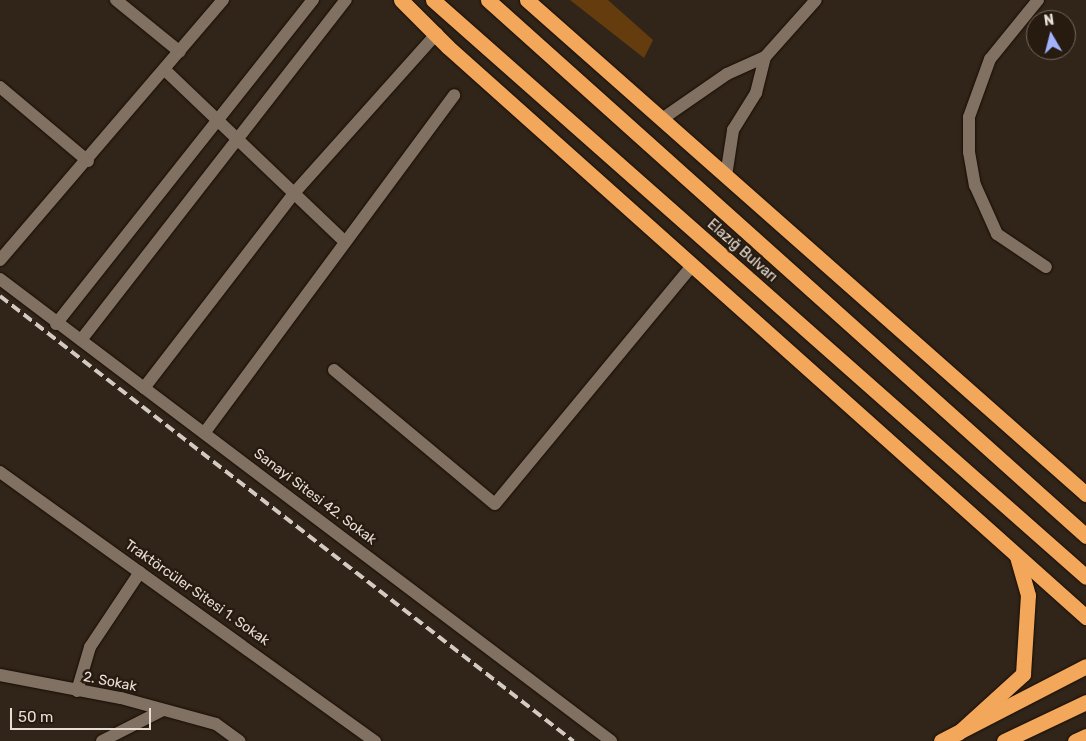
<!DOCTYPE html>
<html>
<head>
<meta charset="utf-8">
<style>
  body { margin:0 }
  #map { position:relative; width:1086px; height:741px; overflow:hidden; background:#312418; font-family:Rubik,sans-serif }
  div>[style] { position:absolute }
  .green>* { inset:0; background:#643c0e }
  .roads { filter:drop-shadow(0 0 1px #190d04) drop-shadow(0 0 1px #190d04) }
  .minor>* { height:12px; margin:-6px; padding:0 6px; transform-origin:6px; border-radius:6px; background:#807163 }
  .highway>* { height:15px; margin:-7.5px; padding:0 7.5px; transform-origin:7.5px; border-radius:7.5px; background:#f3a75b }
  .rail>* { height:4px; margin-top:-2px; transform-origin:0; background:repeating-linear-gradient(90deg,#d3cac2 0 10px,transparent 0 15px) }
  span { translate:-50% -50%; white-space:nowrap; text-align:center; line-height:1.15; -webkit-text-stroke:5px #271b0f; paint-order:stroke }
  .street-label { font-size:14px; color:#e7ded6 }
  .north { position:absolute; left:1026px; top:10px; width:50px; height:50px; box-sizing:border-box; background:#271b0f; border:1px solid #74695f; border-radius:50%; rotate:352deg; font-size:14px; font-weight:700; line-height:20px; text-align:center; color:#e7ded6 }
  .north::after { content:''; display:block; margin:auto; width:18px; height:22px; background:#a2b2fd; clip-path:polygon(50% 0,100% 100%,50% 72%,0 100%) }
  .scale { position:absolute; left:10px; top:708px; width:141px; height:22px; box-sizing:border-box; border:2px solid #e7ded6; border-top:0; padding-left:6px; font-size:15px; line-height:18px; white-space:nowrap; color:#e7ded6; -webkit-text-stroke:4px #271b0f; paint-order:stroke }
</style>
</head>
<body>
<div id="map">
  <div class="green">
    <i style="clip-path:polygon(570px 0,608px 0,653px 40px,644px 58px)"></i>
  </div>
  <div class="roads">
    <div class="minor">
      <i style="left:116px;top:0;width:82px;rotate:39.1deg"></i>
      <i style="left:1038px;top:0;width:76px;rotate:129.1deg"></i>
      <i style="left:990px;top:59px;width:62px;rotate:109.9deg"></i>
      <i style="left:969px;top:117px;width:35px;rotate:90deg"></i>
      <i style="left:969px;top:152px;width:34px;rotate:80deg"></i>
      <i style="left:975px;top:185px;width:54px;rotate:65.8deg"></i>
      <i style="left:997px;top:234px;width:59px;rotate:34deg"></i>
      <i style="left:165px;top:70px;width:249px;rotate:43.7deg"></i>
      <i style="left:0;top:87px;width:115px;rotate:40.1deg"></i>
      <i style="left:662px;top:119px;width:79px;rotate:-34.7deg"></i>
      <i style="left:727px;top:74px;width:42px;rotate:-24.1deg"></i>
      <i style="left:765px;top:57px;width:76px;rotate:-48.2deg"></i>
      <i style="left:726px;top:176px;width:47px;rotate:-81.3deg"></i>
      <i style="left:733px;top:130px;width:44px;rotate:-58.1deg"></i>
      <i style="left:756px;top:93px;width:37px;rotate:-76deg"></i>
      <i style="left:0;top:260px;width:343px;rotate:-49.4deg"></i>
      <i style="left:0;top:279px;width:766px;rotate:37.09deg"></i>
      <i style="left:56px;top:324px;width:414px;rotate:-51.6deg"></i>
      <i style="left:81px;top:340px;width:431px;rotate:-52.1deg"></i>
      <i style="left:334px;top:370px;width:209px;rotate:39.8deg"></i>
      <i style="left:495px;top:504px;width:309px;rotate:-50.4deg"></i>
      <i style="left:144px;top:388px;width:247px;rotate:-52.4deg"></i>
      <i style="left:295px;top:192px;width:213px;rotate:-48.2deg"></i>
      <i style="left:205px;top:432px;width:419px;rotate:-53.5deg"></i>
      <i style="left:0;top:472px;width:462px;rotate:35.7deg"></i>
      <i style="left:0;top:675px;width:123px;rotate:10.8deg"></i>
      <i style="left:121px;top:698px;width:98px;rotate:15.3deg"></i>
      <i style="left:216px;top:724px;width:29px;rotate:36deg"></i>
      <i style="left:77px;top:691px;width:46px;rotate:-73.5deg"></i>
      <i style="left:90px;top:647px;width:90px;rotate:-56.3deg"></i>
      <i style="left:102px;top:741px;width:68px;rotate:-26.9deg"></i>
    </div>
    <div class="highway">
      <i style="left:401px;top:0;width:66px;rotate:45deg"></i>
      <i style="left:448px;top:47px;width:856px;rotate:41.78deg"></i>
      <i style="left:433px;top:0;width:871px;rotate:41.46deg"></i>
      <i style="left:488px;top:0;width:803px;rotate:41.87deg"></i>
      <i style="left:527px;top:0;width:746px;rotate:41.47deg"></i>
      <i style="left:958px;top:733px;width:88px;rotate:-42.2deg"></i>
      <i style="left:1023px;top:674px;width:79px;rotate:-86.4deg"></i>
      <i style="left:1028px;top:595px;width:40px;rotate:-106deg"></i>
      <i style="left:941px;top:741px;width:163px;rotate:-27.3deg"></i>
      <i style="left:1004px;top:741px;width:91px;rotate:-25.4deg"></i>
      <i style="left:1075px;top:741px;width:12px;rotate:-24deg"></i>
    </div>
  </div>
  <div class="rail">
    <i style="left:0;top:296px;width:726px;rotate:37.83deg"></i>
  </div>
  <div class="street-label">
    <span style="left:742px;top:251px;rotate:41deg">Elazığ Bulvarı</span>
    <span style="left:315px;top:497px;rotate:37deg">Sanayi Sitesi 42. Sokak</span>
    <span style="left:197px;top:593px;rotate:35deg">Traktörcüler Sitesi 1. Sokak</span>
    <span style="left:110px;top:682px;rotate:11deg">2. Sokak</span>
  </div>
  <div class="north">N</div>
  <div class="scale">50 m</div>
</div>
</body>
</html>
